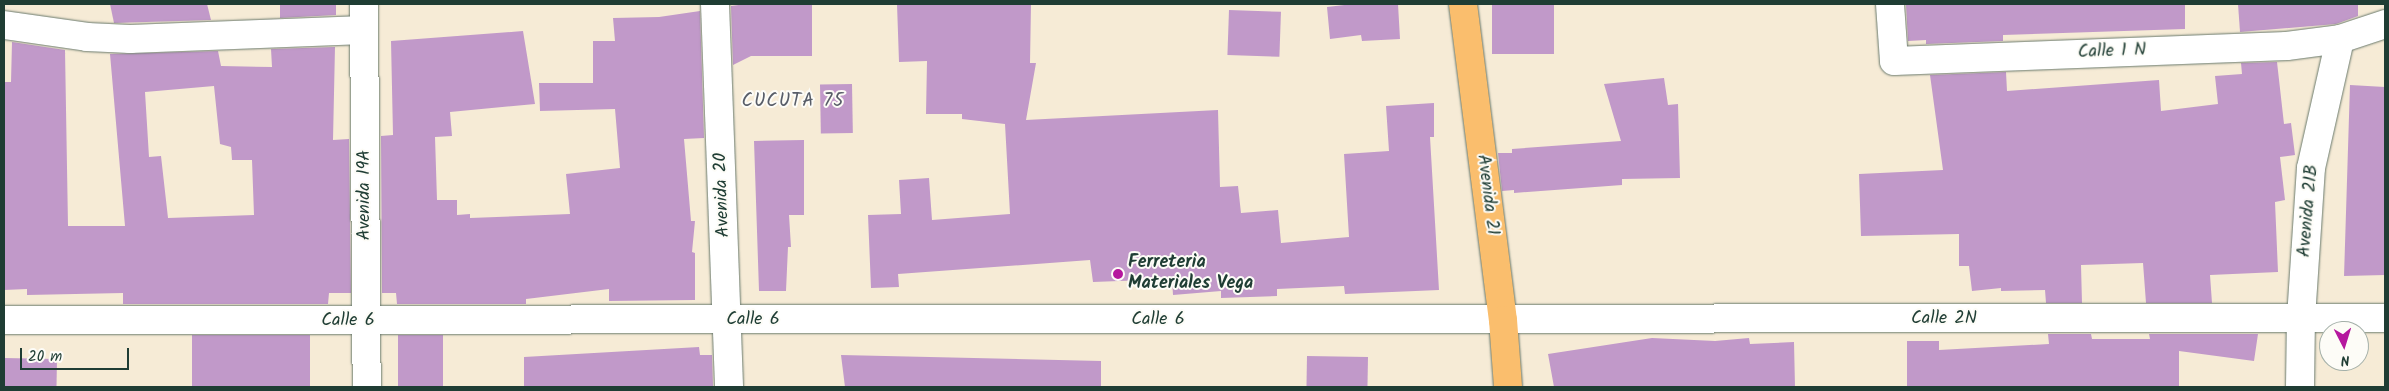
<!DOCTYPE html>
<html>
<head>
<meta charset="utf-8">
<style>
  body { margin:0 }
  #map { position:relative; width:2389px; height:391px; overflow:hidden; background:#f6ebd6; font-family:Kalam,sans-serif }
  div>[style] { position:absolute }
  .building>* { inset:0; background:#c199c9; transform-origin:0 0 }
  .roads { filter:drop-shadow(0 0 1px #6a7a6d) drop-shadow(0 0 1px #6a7a6d) }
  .minor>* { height:28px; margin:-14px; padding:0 14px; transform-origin:14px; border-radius:14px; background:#fff }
  .major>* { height:28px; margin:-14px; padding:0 14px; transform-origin:14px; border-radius:14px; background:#fabe6d }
  .dots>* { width:14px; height:14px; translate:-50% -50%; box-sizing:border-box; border:2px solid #fdfcf7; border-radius:50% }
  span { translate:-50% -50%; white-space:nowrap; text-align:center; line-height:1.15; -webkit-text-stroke:4px #fdfcf7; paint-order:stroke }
  .street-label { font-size:18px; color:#1f3d34 }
  .poi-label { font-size:18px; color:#1f3d34; font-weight:700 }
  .left { translate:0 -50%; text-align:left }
  .neighbourhood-label { font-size:19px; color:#585d68; letter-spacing:1px }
  .frame { position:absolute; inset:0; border:5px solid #1f3d34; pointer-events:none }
  .north { position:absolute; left:2319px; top:321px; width:50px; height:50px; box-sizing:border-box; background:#fdfcf7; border:1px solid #a4b0a9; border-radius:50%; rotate:175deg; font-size:14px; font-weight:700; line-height:20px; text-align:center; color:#1f3d34 }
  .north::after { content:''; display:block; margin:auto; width:18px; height:22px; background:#b5179e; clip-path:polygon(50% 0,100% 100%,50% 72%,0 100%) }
  .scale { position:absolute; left:20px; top:348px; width:109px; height:22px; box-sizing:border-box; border:2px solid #1f3d34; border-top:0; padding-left:6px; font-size:15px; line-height:18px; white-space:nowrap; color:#1f3d34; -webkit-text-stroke:4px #fdfcf7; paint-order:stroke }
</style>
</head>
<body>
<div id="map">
  <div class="building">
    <i style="clip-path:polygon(110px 4px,207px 4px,211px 20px,114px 23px)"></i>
    <i style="clip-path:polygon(280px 4px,336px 4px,336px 15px,280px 18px)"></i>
    <i style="clip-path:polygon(746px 4px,812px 4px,812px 56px,751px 56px,733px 65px,731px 6px)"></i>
    <i style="clip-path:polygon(897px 4px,1031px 4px,1030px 63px,1036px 63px,1026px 120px,1218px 110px,1220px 187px,1238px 186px,1241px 213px,1278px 210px,1281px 243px,1349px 237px,1344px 154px,1389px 151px,1386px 106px,1434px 103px,1434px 137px,1430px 137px,1439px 290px,1345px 294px,1344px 286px,1277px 289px,1277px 296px,1221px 298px,1221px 291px,1173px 295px,1172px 279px,1093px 282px,1090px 260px,898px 274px,899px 287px,871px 288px,868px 215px,901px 214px,899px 180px,929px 178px,932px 220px,1010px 214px,1005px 124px,962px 119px,962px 114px,926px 114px,927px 61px,899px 62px)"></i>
    <i style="clip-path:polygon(1353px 4px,1398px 4px,1400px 39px,1362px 41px,1361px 35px,1330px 39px,1327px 7px)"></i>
    <i style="left:1492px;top:4px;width:62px;height:50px"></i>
    <i style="clip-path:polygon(1906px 4px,2185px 4px,2185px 29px,2003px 35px,2003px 41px,1926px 44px,1926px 40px,1908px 41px)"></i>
    <i style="clip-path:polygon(2238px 4px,2358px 4px,2358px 16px,2336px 24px,2240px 32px)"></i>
    <i style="left:1229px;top:10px;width:52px;height:45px;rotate:2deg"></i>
    <i style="clip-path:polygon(700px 11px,704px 138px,684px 139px,691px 221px,695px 221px,692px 252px,695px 253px,695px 300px,609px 301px,609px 289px,526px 299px,526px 304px,397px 304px,396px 293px,382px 293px,381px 136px,393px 135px,391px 41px,523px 31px,535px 104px,450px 112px,452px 136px,435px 137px,437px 200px,457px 200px,457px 215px,470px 214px,470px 218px,570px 214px,566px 174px,620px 168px,615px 109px,540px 111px,539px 83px,593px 83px,593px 41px,615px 41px,613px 18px,659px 17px)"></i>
    <i style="clip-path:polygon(evenodd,12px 42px,65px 50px,68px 226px,125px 226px,110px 54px,218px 51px,221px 66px,272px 67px,271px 49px,335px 47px,333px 140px,349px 139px,351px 293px,329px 293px,328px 304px,123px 304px,123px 293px,27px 295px,27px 289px,4px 290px,4px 82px,11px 82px,12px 42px,214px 86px,220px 144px,231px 147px,232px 160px,252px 160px,254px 215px,168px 218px,161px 156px,149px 157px,145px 92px,214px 86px)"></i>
    <i style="clip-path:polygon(2277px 62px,2284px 124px,2291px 123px,2295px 155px,2280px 157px,2285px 200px,2275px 202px,2278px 272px,2210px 275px,2212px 303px,2146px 303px,2143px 263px,2081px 265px,2082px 303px,2046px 303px,2045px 290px,2001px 291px,2001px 288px,1972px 291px,1969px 266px,1959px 266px,1959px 234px,1861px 236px,1859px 174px,1943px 170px,1930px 75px,2006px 72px,2007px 91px,2159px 80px,2161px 111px,2218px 104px,2215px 76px,2242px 74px,2241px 63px)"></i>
    <i style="clip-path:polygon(1664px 78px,1668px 105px,1678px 104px,1680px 178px,1622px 179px,1622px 185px,1514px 193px,1514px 190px,1502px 191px,1498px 153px,1512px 153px,1512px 149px,1621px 141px,1604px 84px)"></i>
    <i style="left:852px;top:84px;width:49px;height:32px;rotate:89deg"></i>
    <i style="clip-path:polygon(2350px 85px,2385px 87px,2385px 275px,2344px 276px)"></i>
    <i style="clip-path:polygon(804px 140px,804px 215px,789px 215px,791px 247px,788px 247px,786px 291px,759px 291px,754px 141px)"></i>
    <i style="clip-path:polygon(2048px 334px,2091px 334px,2092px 339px,2150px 339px,2149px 334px,2258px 334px,2254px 361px,2179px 351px,2179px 387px,1907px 387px,1907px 341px,1939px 341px,1939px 350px,2049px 344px)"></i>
    <i style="left:192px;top:335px;width:118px;height:52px"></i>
    <i style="left:398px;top:335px;width:45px;height:52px"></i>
    <i style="clip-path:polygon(1652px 338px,1715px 341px,1749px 338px,1750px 344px,1794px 342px,1795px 387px,1554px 387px,1548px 354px)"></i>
    <i style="clip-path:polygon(699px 347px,700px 355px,712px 355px,713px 387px,524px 387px,524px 357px)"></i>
    <i style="clip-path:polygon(841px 355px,1101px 361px,1101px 387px,845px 387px)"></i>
    <i style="left:1307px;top:356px;width:61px;height:31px;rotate:1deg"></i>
    <i style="left:4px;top:358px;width:53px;height:29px;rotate:1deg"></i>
  </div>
  <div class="roads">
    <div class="minor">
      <i style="left:364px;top:4px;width:383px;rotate:89.6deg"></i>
      <i style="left:715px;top:4px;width:383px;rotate:87.9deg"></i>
      <i style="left:1890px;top:4px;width:57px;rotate:86deg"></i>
      <i style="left:1894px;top:61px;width:393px;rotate:-2.2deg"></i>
      <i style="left:2287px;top:46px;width:53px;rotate:-7.5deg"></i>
      <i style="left:2340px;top:39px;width:47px;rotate:-18.4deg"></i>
      <i style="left:4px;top:25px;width:84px;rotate:8.2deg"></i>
      <i style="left:87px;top:37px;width:43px;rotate:2.7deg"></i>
      <i style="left:130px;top:39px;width:234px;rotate:-2.2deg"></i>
      <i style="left:4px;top:320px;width:2381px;rotate:-0.05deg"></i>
      <i style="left:2300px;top:387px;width:69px;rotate:-89.2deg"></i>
      <i style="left:2301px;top:318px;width:150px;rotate:-86.2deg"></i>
      <i style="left:2311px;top:168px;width:132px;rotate:-77.3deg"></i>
    </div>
    <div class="major">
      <i style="left:1463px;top:4px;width:319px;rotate:82.8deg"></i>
      <i style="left:1503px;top:320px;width:67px;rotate:85.7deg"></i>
    </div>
  </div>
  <div class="dots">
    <i style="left:1118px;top:274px;background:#b5179e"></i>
  </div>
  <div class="street-label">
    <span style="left:2112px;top:52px;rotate:-2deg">Calle 1 N</span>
    <span style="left:365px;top:195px;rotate:-90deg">Avenida 19A</span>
    <span style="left:723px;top:195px;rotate:-92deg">Avenida 20</span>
    <span style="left:1487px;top:195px;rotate:83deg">Avenida 21</span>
    <span style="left:2309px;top:211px;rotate:-85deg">Avenida 21B</span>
    <span style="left:1944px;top:319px">Calle 2N</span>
    <span style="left:753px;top:320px">Calle 6</span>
    <span style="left:1158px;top:320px">Calle 6</span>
    <span style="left:348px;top:321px">Calle 6</span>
  </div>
  <div class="poi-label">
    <span class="left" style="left:1128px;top:274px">Ferreteria<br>Materiales Vega</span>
  </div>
  <div class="neighbourhood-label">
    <span style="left:793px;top:102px">CUCUTA 75</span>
  </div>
  <div class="frame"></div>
  <div class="north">N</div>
  <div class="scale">20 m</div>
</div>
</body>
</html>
